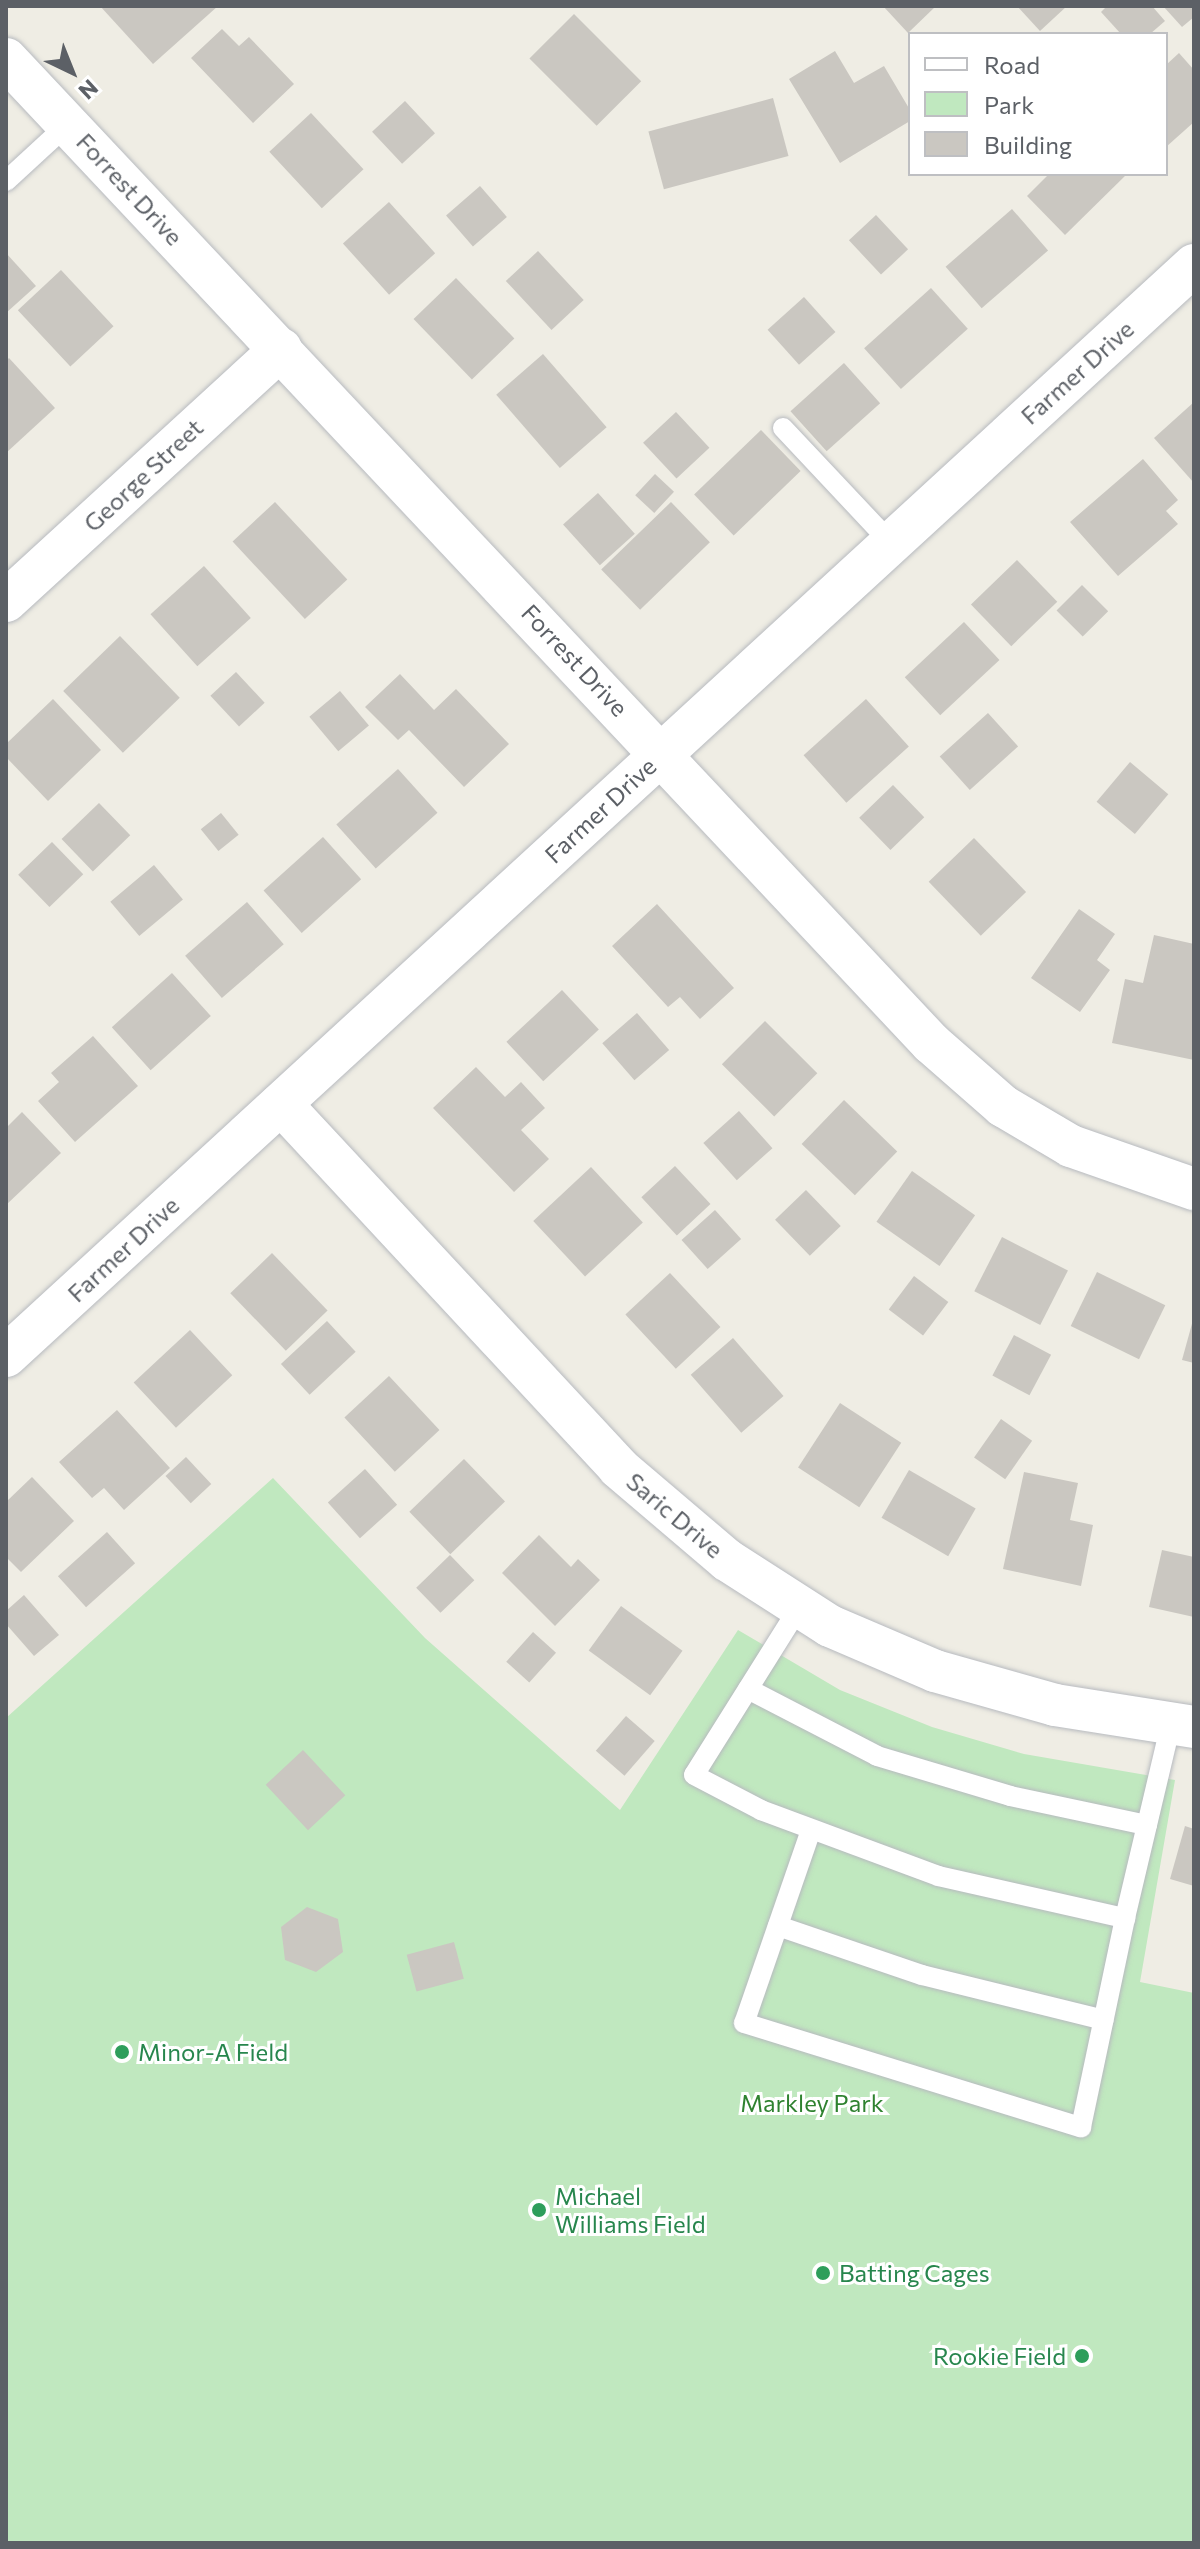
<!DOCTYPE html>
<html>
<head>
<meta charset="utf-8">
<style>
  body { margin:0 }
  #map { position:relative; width:1200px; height:2549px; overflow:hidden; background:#efede4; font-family:Commissioner,sans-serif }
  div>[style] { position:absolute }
  .green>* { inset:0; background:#c0e8bf }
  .building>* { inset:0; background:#cac7c1; transform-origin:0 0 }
  .roads { filter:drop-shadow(0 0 2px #b7babf) drop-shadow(0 0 2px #b7babf) }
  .lane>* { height:20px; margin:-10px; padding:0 10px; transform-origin:10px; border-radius:10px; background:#fff }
  .street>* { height:42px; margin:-21px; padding:0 21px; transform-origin:21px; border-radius:21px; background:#fff }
  .dots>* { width:22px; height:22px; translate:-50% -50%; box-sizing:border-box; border:4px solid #fff; border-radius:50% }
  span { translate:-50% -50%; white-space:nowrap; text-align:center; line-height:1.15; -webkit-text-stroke:6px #fff; paint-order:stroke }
  .street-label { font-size:24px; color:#5c6066 }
  .leisure-label { font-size:24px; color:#27864d }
  .left { translate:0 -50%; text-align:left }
  .right { translate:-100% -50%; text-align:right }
  .park-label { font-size:24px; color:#2f8230 }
  .frame { position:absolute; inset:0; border:8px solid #5c6066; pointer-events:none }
  .legend { position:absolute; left:908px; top:32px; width:260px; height:144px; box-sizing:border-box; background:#fff; border:2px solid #bebfc2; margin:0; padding:10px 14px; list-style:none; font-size:24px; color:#5c6066 }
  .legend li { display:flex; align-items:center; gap:16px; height:40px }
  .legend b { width:40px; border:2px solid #bebfc2 }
  .north { position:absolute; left:32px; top:32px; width:80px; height:80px; -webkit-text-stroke:6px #fff; paint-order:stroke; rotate:137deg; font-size:22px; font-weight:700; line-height:32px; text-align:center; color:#5c6066 }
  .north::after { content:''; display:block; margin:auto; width:28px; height:36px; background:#5c6066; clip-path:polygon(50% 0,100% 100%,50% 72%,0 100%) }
</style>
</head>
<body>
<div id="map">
  <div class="green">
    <i style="clip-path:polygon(273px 1478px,425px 1638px,620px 1810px,738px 1630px,840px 1690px,932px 1727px,1024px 1754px,1175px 1780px,1140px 1982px,1194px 1993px,1194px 2543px,6px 2543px,6px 1718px)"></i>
  </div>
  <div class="building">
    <i style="clip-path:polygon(100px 6px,218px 6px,153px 64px)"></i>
    <i style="clip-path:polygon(883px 6px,936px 6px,908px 33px)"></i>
    <i style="clip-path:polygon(1017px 6px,1067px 6px,1040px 31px)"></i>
    <i style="clip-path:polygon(1107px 6px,1152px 6px,1165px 21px,1150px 34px,1121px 34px,1101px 12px)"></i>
    <i style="clip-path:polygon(1163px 6px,1194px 6px,1194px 17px,1182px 27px)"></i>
    <i style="left:574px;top:14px;width:95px;height:63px;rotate:45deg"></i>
    <i style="clip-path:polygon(222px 29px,239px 46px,249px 37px,294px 84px,253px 123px,191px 58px)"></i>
    <i style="clip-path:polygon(835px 51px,854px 83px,884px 66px,910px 110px,910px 121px,840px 163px,789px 79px)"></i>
    <i style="clip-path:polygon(1179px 53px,1194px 70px,1194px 122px,1166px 147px,1166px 65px)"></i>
    <i style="left:773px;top:98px;width:60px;height:129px;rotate:75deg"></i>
    <i style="left:405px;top:101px;width:44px;height:45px;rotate:47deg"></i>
    <i style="left:311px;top:113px;width:77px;height:57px;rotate:47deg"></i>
    <i style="clip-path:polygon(1049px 174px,1127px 174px,1065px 235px,1027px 196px)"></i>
    <i style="left:480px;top:186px;width:41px;height:45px;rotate:49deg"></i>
    <i style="left:389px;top:202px;width:69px;height:62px;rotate:48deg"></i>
    <i style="left:1012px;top:209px;width:55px;height:88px;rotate:49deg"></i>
    <i style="left:876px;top:215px;width:47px;height:37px;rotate:47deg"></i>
    <i style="left:538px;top:251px;width:67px;height:44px;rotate:47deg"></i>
    <i style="clip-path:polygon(6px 253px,36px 286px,6px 313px)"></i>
    <i style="left:61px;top:270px;width:77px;height:59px;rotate:47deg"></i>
    <i style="left:456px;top:278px;width:84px;height:59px;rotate:46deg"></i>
    <i style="left:931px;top:288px;width:55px;height:90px;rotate:48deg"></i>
    <i style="left:804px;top:297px;width:47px;height:49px;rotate:48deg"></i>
    <i style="left:543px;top:354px;width:97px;height:62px;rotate:49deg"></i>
    <i style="clip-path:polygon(9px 358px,55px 408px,6px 453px,6px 361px)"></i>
    <i style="left:844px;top:363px;width:54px;height:72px;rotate:48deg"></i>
    <i style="clip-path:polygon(1194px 402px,1194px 483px,1154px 438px)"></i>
    <i style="left:676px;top:412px;width:49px;height:45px;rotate:47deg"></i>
    <i style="left:761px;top:430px;width:57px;height:93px;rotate:46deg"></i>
    <i style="clip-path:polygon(1143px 459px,1178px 500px,1166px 511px,1178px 524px,1118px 576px,1070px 522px)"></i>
    <i style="left:655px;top:474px;width:26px;height:29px;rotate:43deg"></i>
    <i style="left:598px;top:493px;width:55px;height:47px;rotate:48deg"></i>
    <i style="left:275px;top:502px;width:106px;height:58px;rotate:47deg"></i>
    <i style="left:671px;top:502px;width:56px;height:97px;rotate:46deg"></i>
    <i style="left:1017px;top:560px;width:58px;height:64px;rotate:46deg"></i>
    <i style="left:204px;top:566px;width:70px;height:72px;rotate:48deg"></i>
    <i style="left:1082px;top:585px;width:37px;height:36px;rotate:45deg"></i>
    <i style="left:964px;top:622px;width:52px;height:81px;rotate:47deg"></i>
    <i style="left:120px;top:636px;width:86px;height:79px;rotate:46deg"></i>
    <i style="left:236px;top:672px;width:42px;height:35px;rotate:47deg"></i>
    <i style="clip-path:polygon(400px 674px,434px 710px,456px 689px,509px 744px,464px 787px,409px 730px,398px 740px,365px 707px)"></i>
    <i style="left:340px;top:691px;width:45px;height:40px;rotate:50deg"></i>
    <i style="clip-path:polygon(53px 699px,101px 750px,48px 801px,6px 757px,6px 744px)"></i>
    <i style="left:866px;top:699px;width:64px;height:84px;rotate:48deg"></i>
    <i style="left:988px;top:713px;width:45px;height:65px;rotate:48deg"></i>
    <i style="left:1130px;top:762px;width:50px;height:52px;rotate:40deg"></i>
    <i style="left:398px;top:769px;width:59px;height:83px;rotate:48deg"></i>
    <i style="left:893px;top:785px;width:45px;height:47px;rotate:46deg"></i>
    <i style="left:99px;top:803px;width:45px;height:52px;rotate:46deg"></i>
    <i style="left:221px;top:813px;width:28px;height:26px;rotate:51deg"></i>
    <i style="left:323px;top:837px;width:57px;height:80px;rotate:48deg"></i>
    <i style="left:974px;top:838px;width:75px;height:63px;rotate:46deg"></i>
    <i style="left:52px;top:842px;width:45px;height:47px;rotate:46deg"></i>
    <i style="left:154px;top:865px;width:45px;height:57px;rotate:50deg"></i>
    <i style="left:247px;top:902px;width:56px;height:82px;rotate:49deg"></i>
    <i style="clip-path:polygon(657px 904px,734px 988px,700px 1019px,680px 997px,668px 1007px,612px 946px)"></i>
    <i style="clip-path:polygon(1079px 909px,1115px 934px,1097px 960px,1110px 970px,1080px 1012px,1031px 978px)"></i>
    <i style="clip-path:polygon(1154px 935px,1194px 944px,1194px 1060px,1112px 1043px,1125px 979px,1143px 983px)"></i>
    <i style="left:172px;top:973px;width:58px;height:81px;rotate:48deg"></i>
    <i style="left:562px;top:990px;width:54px;height:76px;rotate:47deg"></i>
    <i style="left:637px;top:1013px;width:49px;height:46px;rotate:49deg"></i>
    <i style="left:765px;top:1021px;width:74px;height:61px;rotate:45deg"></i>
    <i style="clip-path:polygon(93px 1036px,138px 1086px,75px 1142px,38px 1101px,59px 1082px,51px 1073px)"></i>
    <i style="clip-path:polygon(476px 1067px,505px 1097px,521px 1082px,545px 1108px,521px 1130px,549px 1159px,514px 1192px,433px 1108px)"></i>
    <i style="left:844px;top:1100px;width:74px;height:61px;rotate:44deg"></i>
    <i style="left:739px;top:1111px;width:50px;height:48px;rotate:48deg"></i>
    <i style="clip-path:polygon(22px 1112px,61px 1153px,6px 1205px,6px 1128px)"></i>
    <i style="left:675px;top:1166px;width:52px;height:46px;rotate:47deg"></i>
    <i style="left:591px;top:1167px;width:76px;height:79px;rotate:47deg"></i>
    <i style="left:912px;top:1171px;width:77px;height:62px;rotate:35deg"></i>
    <i style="left:806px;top:1190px;width:50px;height:43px;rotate:46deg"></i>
    <i style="left:715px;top:1210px;width:39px;height:45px;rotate:48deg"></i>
    <i style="left:1002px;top:1237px;width:74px;height:61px;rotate:27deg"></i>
    <i style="left:272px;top:1253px;width:80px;height:58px;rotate:46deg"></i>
    <i style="left:1097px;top:1272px;width:76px;height:60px;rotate:26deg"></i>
    <i style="left:670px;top:1273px;width:74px;height:61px;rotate:47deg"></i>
    <i style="left:914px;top:1276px;width:43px;height:42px;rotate:37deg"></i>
    <i style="clip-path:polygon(1193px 1320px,1194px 1320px,1194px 1363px,1182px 1360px)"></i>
    <i style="left:327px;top:1321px;width:42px;height:63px;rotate:47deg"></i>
    <i style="left:190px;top:1330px;width:62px;height:77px;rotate:47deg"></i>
    <i style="left:1014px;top:1335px;width:42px;height:46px;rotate:28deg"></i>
    <i style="left:733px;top:1338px;width:77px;height:56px;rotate:49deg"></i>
    <i style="left:389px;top:1376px;width:74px;height:61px;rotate:47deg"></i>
    <i style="left:840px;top:1403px;width:73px;height:77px;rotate:33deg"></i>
    <i style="clip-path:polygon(117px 1410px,170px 1468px,124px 1510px,104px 1488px,92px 1498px,59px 1462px)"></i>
    <i style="left:1001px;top:1419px;width:38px;height:47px;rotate:35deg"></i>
    <i style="left:186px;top:1457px;width:37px;height:28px;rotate:47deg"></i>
    <i style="left:464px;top:1459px;width:59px;height:76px;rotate:46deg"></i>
    <i style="left:365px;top:1469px;width:48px;height:50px;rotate:48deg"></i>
    <i style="left:909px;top:1470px;width:77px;height:55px;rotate:30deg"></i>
    <i style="clip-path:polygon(1024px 1472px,1078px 1483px,1070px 1520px,1093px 1525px,1081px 1586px,1003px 1569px)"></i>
    <i style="clip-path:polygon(32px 1477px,74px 1521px,21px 1572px,6px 1557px,6px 1502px)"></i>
    <i style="left:107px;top:1532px;width:42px;height:66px;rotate:48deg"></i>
    <i style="clip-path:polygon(539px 1535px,571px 1567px,578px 1559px,600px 1580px,555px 1626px,502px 1573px)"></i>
    <i style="clip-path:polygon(1162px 1550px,1194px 1557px,1194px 1617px,1149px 1607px)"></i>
    <i style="left:450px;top:1555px;width:35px;height:47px;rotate:46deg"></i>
    <i style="clip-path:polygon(24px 1595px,59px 1635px,34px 1656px,6px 1624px,6px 1611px)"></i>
    <i style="left:621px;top:1606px;width:76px;height:55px;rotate:36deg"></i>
    <i style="left:533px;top:1632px;width:31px;height:40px;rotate:42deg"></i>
    <i style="left:626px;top:1716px;width:38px;height:46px;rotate:41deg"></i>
    <i style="left:303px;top:1750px;width:62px;height:51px;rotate:47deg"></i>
    <i style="clip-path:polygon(1185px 1826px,1194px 1829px,1194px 1886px,1170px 1879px)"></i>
    <i style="clip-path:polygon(307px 1907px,338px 1919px,343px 1952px,316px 1972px,285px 1960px,281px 1927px)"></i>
    <i style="left:454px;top:1942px;width:38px;height:49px;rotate:75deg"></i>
  </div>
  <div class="roads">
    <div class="lane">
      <i style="left:6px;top:181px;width:84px;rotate:-42.6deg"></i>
      <i style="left:783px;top:428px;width:158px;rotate:46.8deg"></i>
      <i style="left:800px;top:1606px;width:199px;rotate:122.1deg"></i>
      <i style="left:694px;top:1775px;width:76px;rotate:27.6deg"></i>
      <i style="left:761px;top:1810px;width:189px;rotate:20.4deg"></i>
      <i style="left:938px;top:1876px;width:192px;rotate:12.7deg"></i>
      <i style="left:1125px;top:1918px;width:200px;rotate:-76.7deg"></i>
      <i style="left:748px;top:1689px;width:145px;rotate:27.4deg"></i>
      <i style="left:877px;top:1756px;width:139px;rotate:16.7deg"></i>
      <i style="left:1010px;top:1796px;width:140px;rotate:12deg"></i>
      <i style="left:811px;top:1830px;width:204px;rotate:109.1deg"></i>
      <i style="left:744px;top:2023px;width:353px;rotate:17.2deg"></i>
      <i style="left:1081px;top:2127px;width:214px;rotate:-78.1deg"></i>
      <i style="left:778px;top:1926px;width:152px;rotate:18.8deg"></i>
      <i style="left:922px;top:1975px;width:187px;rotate:13.9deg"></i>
    </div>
    <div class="street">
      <i style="left:6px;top:59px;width:1351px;rotate:46.77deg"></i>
      <i style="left:931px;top:1043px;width:96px;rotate:41.2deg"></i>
      <i style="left:1003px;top:1106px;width:79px;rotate:30.5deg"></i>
      <i style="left:1071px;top:1146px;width:130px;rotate:19.3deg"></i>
      <i style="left:6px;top:601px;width:373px;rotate:-42.5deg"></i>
      <i style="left:281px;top:1104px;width:497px;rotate:47.1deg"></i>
      <i style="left:619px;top:1468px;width:142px;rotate:40.4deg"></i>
      <i style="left:727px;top:1560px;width:122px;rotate:32.7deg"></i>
      <i style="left:830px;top:1626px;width:114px;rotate:23.2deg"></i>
      <i style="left:935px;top:1671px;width:125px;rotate:15.8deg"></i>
      <i style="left:1055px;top:1705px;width:141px;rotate:9deg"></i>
      <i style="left:6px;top:1356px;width:1613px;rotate:-42.56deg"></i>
    </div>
  </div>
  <div class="dots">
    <i style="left:122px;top:2052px;background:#2e9e5b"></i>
    <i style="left:539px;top:2210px;background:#2e9e5b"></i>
    <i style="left:823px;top:2273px;background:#2e9e5b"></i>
    <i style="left:1082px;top:2356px;background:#2e9e5b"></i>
  </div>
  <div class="street-label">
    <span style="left:130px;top:189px;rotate:47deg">Forrest Drive</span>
    <span style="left:1077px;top:372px;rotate:-42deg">Farmer Drive</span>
    <span style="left:143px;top:475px;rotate:-43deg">George Street</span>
    <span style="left:575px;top:660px;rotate:47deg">Forrest Drive</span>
    <span style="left:600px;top:810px;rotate:-43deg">Farmer Drive</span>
    <span style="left:123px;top:1249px;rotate:-43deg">Farmer Drive</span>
    <span style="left:675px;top:1515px;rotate:40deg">Saric Drive</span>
  </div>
  <div class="leisure-label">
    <span class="left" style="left:138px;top:2052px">Minor-A Field</span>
    <span class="left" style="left:555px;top:2210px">Michael<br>Williams Field</span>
    <span class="left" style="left:839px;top:2273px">Batting Cages</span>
    <span class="right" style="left:1066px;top:2356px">Rookie Field</span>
  </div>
  <div class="park-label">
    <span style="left:812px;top:2103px">Markley Park</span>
  </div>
  <div class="frame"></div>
  <ul class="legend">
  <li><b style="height:10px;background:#fff"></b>Road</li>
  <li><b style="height:22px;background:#c0e8bf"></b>Park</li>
  <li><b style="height:22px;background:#cac7c1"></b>Building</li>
  </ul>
  <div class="north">N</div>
</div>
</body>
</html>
